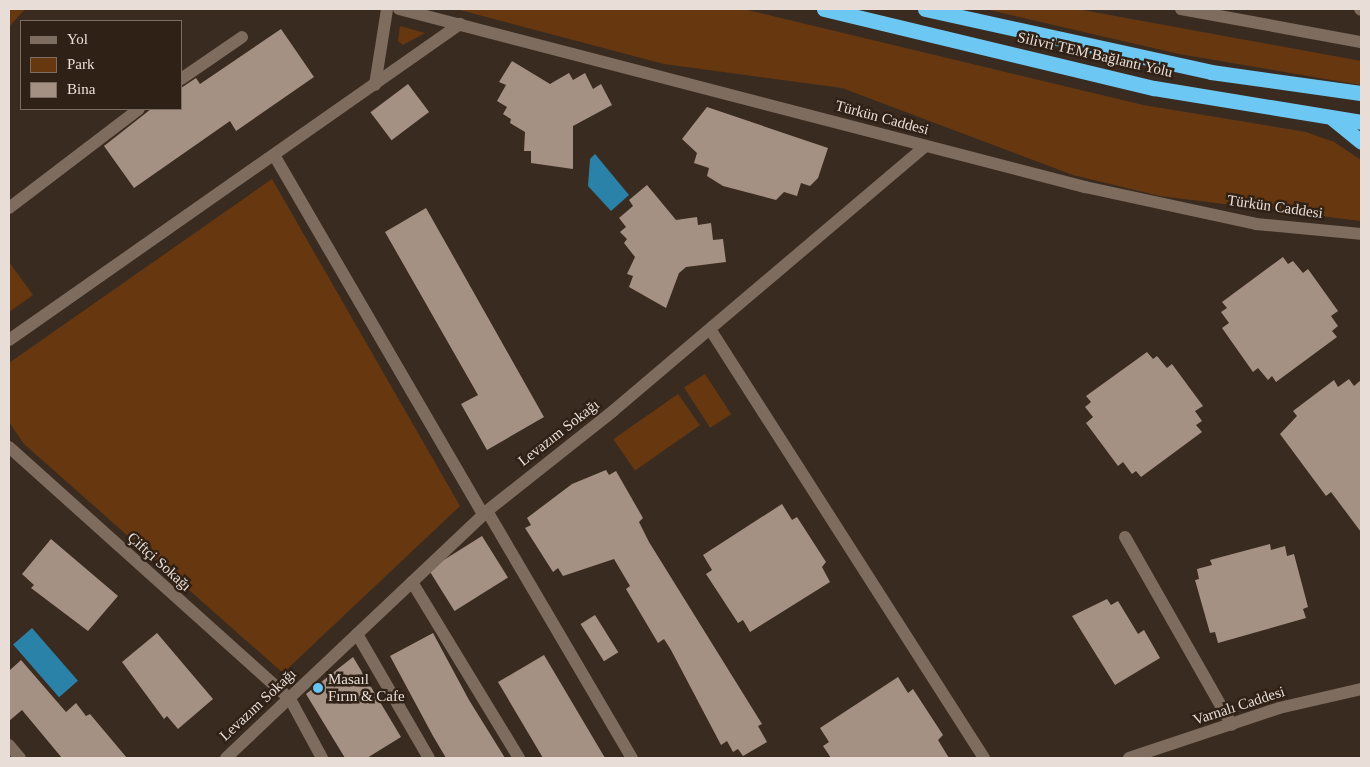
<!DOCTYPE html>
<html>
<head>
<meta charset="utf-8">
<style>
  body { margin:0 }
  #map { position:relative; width:1370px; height:767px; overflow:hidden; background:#3a2b20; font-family:"Times New Roman",serif }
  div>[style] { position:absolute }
  .green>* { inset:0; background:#673810; transform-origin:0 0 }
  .water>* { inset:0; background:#2b82a8; transform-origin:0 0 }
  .building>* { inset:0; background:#a49183; transform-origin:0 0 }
  .lane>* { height:12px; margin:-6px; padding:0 6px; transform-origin:6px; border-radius:6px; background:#7e6c5f }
  .street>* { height:12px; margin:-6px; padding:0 6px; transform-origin:6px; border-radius:6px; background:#7e6c5f }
  .secondary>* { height:12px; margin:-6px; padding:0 6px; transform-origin:6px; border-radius:6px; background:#7e6c5f }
  .highway>* { height:15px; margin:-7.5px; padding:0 7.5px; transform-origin:7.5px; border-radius:7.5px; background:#6cc7f3 }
  .dots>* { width:14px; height:14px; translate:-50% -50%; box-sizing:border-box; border:2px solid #302116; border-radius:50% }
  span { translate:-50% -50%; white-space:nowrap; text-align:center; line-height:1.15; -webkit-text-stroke:5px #302116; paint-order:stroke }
  .street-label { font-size:15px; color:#e8ded7 }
  .poi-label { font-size:15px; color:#e8ded7 }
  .left { translate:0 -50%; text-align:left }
  .frame { position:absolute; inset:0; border:10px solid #e8ded7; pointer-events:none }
  .legend { position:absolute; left:20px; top:20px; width:162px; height:90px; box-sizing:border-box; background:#302116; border:1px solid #7a6d63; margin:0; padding:6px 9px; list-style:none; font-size:15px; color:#e8ded7 }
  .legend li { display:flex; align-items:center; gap:10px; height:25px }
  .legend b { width:25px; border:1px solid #7a6d63 }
</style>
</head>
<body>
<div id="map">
  <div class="green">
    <i style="clip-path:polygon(9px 9px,25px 9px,9px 27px)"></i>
    <i style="clip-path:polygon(456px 9px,743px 9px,1143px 105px,1306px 132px,1334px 142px,1361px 160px,1361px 221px,1160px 196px,1073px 175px,842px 88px,664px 64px)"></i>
    <i style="clip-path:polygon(985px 9px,1077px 9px,1361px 61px,1361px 85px,1179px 54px)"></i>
    <i style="clip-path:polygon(400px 26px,425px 33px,403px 45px,398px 41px)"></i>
    <i style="clip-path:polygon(272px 179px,460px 506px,283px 673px,24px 444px,9px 422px,9px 363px)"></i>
    <i style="clip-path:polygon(9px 262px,33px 295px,9px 312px)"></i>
    <i style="left:705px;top:374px;width:48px;height:25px;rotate:57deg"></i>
    <i style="left:678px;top:394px;width:38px;height:79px;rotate:55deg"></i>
  </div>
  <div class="water">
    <i style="clip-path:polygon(595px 154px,629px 195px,611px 211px,588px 186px,590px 159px)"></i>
    <i style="left:32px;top:628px;width:70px;height:25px;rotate:49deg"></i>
  </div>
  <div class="building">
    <i style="clip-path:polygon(281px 29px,314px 77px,236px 131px,230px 121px,134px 188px,104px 146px,151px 109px,181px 109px,181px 88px,196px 78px,200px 84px)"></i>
    <i style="clip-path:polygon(512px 61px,550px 84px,569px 73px,573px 80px,585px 73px,593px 89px,601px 84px,612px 105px,573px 126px,573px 169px,531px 163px,531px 151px,524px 151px,525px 132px,510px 123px,511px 119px,503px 114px,507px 107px,497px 101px,506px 85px,499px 82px)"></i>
    <i style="left:408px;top:84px;width:35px;height:47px;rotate:53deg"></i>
    <i style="clip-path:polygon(707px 107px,828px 148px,818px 178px,810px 186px,801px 183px,797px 196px,784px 192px,776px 200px,723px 186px,707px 176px,709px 168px,694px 163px,697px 153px,682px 139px)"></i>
    <i style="clip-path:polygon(647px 185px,676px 220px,697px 217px,698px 225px,711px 223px,713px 240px,723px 239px,726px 262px,686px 267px,679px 273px,666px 308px,629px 287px,633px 276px,627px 274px,635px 257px,624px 243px,627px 239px,620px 232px,626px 227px,619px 218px,633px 206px,629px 200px)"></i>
    <i style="clip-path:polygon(426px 208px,544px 417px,487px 450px,461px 404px,478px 395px,385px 232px)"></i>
    <i style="clip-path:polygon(1283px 257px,1288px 264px,1293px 261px,1303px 273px,1308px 269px,1338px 311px,1331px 316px,1338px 326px,1332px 331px,1337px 337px,1276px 382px,1272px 376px,1268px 380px,1258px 368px,1253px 372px,1222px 328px,1229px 323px,1221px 312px,1227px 308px,1222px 302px)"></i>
    <i style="clip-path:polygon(1147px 352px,1153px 359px,1157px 356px,1167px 368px,1172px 364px,1203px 406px,1195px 411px,1202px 421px,1196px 425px,1202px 432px,1141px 477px,1136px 471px,1132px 474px,1123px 462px,1118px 466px,1086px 423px,1093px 417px,1085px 407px,1091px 402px,1086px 396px)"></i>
    <i style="clip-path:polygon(1349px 379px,1354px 386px,1361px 380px,1361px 532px,1331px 492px,1326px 496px,1280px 434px,1297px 416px,1293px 411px,1334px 380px,1338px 387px)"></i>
    <i style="clip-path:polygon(606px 470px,609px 475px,616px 471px,643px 518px,639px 522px,649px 542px,762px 724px,758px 726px,767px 742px,743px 756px,738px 749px,733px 752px,727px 741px,721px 745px,671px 650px,664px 639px,658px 643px,626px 589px,630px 586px,614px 559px,563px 576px,558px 568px,553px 572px,525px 528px,531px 525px,527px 518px,572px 484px)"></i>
    <i style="clip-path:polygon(782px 504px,792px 520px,797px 517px,826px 562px,822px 567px,830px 582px,750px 632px,743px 620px,738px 623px,706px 574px,712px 570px,703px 555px)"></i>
    <i style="left:482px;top:536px;width:49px;height:63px;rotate:58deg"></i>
    <i style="clip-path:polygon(51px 539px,118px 596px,88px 631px,31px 588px,34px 585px,22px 574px)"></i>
    <i style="clip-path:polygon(1270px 544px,1271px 550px,1285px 546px,1287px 556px,1294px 554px,1308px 607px,1303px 609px,1306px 618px,1218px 643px,1215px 632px,1210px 633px,1195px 580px,1199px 579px,1197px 569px,1212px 565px,1210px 560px)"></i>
    <i style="clip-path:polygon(1107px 599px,1111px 605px,1118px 601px,1138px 634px,1144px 630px,1160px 658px,1115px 685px,1072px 616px)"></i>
    <i style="left:595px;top:615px;width:44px;height:17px;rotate:58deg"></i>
    <i style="clip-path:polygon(157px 633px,213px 699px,178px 729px,167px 716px,164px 719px,122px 662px)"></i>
    <i style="clip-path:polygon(433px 633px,469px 700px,505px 758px,446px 758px,433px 736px,390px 656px)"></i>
    <i style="clip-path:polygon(544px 655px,605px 758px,543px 758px,498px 682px)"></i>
    <i style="clip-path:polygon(353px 657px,401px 737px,367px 758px,345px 758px,306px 694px)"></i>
    <i style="clip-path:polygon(21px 660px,66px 712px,76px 703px,86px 716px,90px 714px,127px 758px,62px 758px,22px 710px,9px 721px,9px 671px)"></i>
    <i style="clip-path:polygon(898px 677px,908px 693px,913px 689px,943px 735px,938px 740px,949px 758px,831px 758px,823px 746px,829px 742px,820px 728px)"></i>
  </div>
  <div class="lane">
    <i style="left:181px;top:79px;width:74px;rotate:-34.5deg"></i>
    <i style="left:9px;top:208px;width:163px;rotate:-37.3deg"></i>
  </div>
  <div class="street">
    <i style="left:1360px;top:9px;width:1px;rotate:45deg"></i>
    <i style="left:375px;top:85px;width:77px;rotate:-81deg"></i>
    <i style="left:274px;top:155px;width:413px;rotate:59.8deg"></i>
    <i style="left:710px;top:329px;width:509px;rotate:57.43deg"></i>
    <i style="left:9px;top:340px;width:551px;rotate:-35.02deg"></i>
    <i style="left:9px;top:447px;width:377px;rotate:41.9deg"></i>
    <i style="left:487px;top:511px;width:286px;rotate:59.6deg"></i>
    <i style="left:1125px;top:537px;width:216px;rotate:60.4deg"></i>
    <i style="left:412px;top:582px;width:206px;rotate:58.7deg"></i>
    <i style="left:357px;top:634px;width:143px;rotate:59.9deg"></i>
    <i style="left:9px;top:745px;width:17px;rotate:50deg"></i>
    <i style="left:226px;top:758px;width:359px;rotate:-43.4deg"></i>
    <i style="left:487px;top:511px;width:161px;rotate:-38.4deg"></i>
    <i style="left:613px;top:411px;width:409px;rotate:-40.3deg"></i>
  </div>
  <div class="secondary">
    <i style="left:399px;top:9px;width:709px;rotate:14.55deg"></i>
    <i style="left:1085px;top:187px;width:175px;rotate:12.2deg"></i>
    <i style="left:1256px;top:224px;width:105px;rotate:5.4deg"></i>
    <i style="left:1181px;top:9px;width:183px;rotate:10.4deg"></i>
    <i style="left:290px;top:699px;width:67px;rotate:61.5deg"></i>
    <i style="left:1129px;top:758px;width:158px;rotate:-18.4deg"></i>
    <i style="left:1279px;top:708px;width:84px;rotate:-13deg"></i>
  </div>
  <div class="highway">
    <i style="left:824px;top:9px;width:339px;rotate:13.5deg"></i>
    <i style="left:1154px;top:88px;width:210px;rotate:9.3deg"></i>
    <i style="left:925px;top:9px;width:293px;rotate:12.4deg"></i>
    <i style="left:1211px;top:72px;width:151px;rotate:8deg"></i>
    <i style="left:1333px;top:119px;width:36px;rotate:39deg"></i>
  </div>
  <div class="dots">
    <i style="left:318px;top:688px;background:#68c4f0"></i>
  </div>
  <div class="street-label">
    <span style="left:1095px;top:55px;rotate:13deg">Silivri TEM Bağlantı Yolu</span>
    <span style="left:882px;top:118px;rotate:15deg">Türkün Caddesi</span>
    <span style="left:1275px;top:207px;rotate:8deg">Türkün Caddesi</span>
    <span style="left:559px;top:433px;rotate:-38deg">Levazım Sokağı</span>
    <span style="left:159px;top:562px;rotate:42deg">Çiftçi Sokağı</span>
    <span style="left:258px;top:705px;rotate:-43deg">Levazım Sokağı</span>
    <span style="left:1239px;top:706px;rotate:-18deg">Varnalı Caddesi</span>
  </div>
  <div class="poi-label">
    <span class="left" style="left:328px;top:688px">Masaıl<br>Fırın &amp; Cafe</span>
  </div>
  <div class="frame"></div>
  <ul class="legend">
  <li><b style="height:6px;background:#7e6c5f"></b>Yol</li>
  <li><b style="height:14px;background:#673810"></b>Park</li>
  <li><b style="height:14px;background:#a49183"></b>Bina</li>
  </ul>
</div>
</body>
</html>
